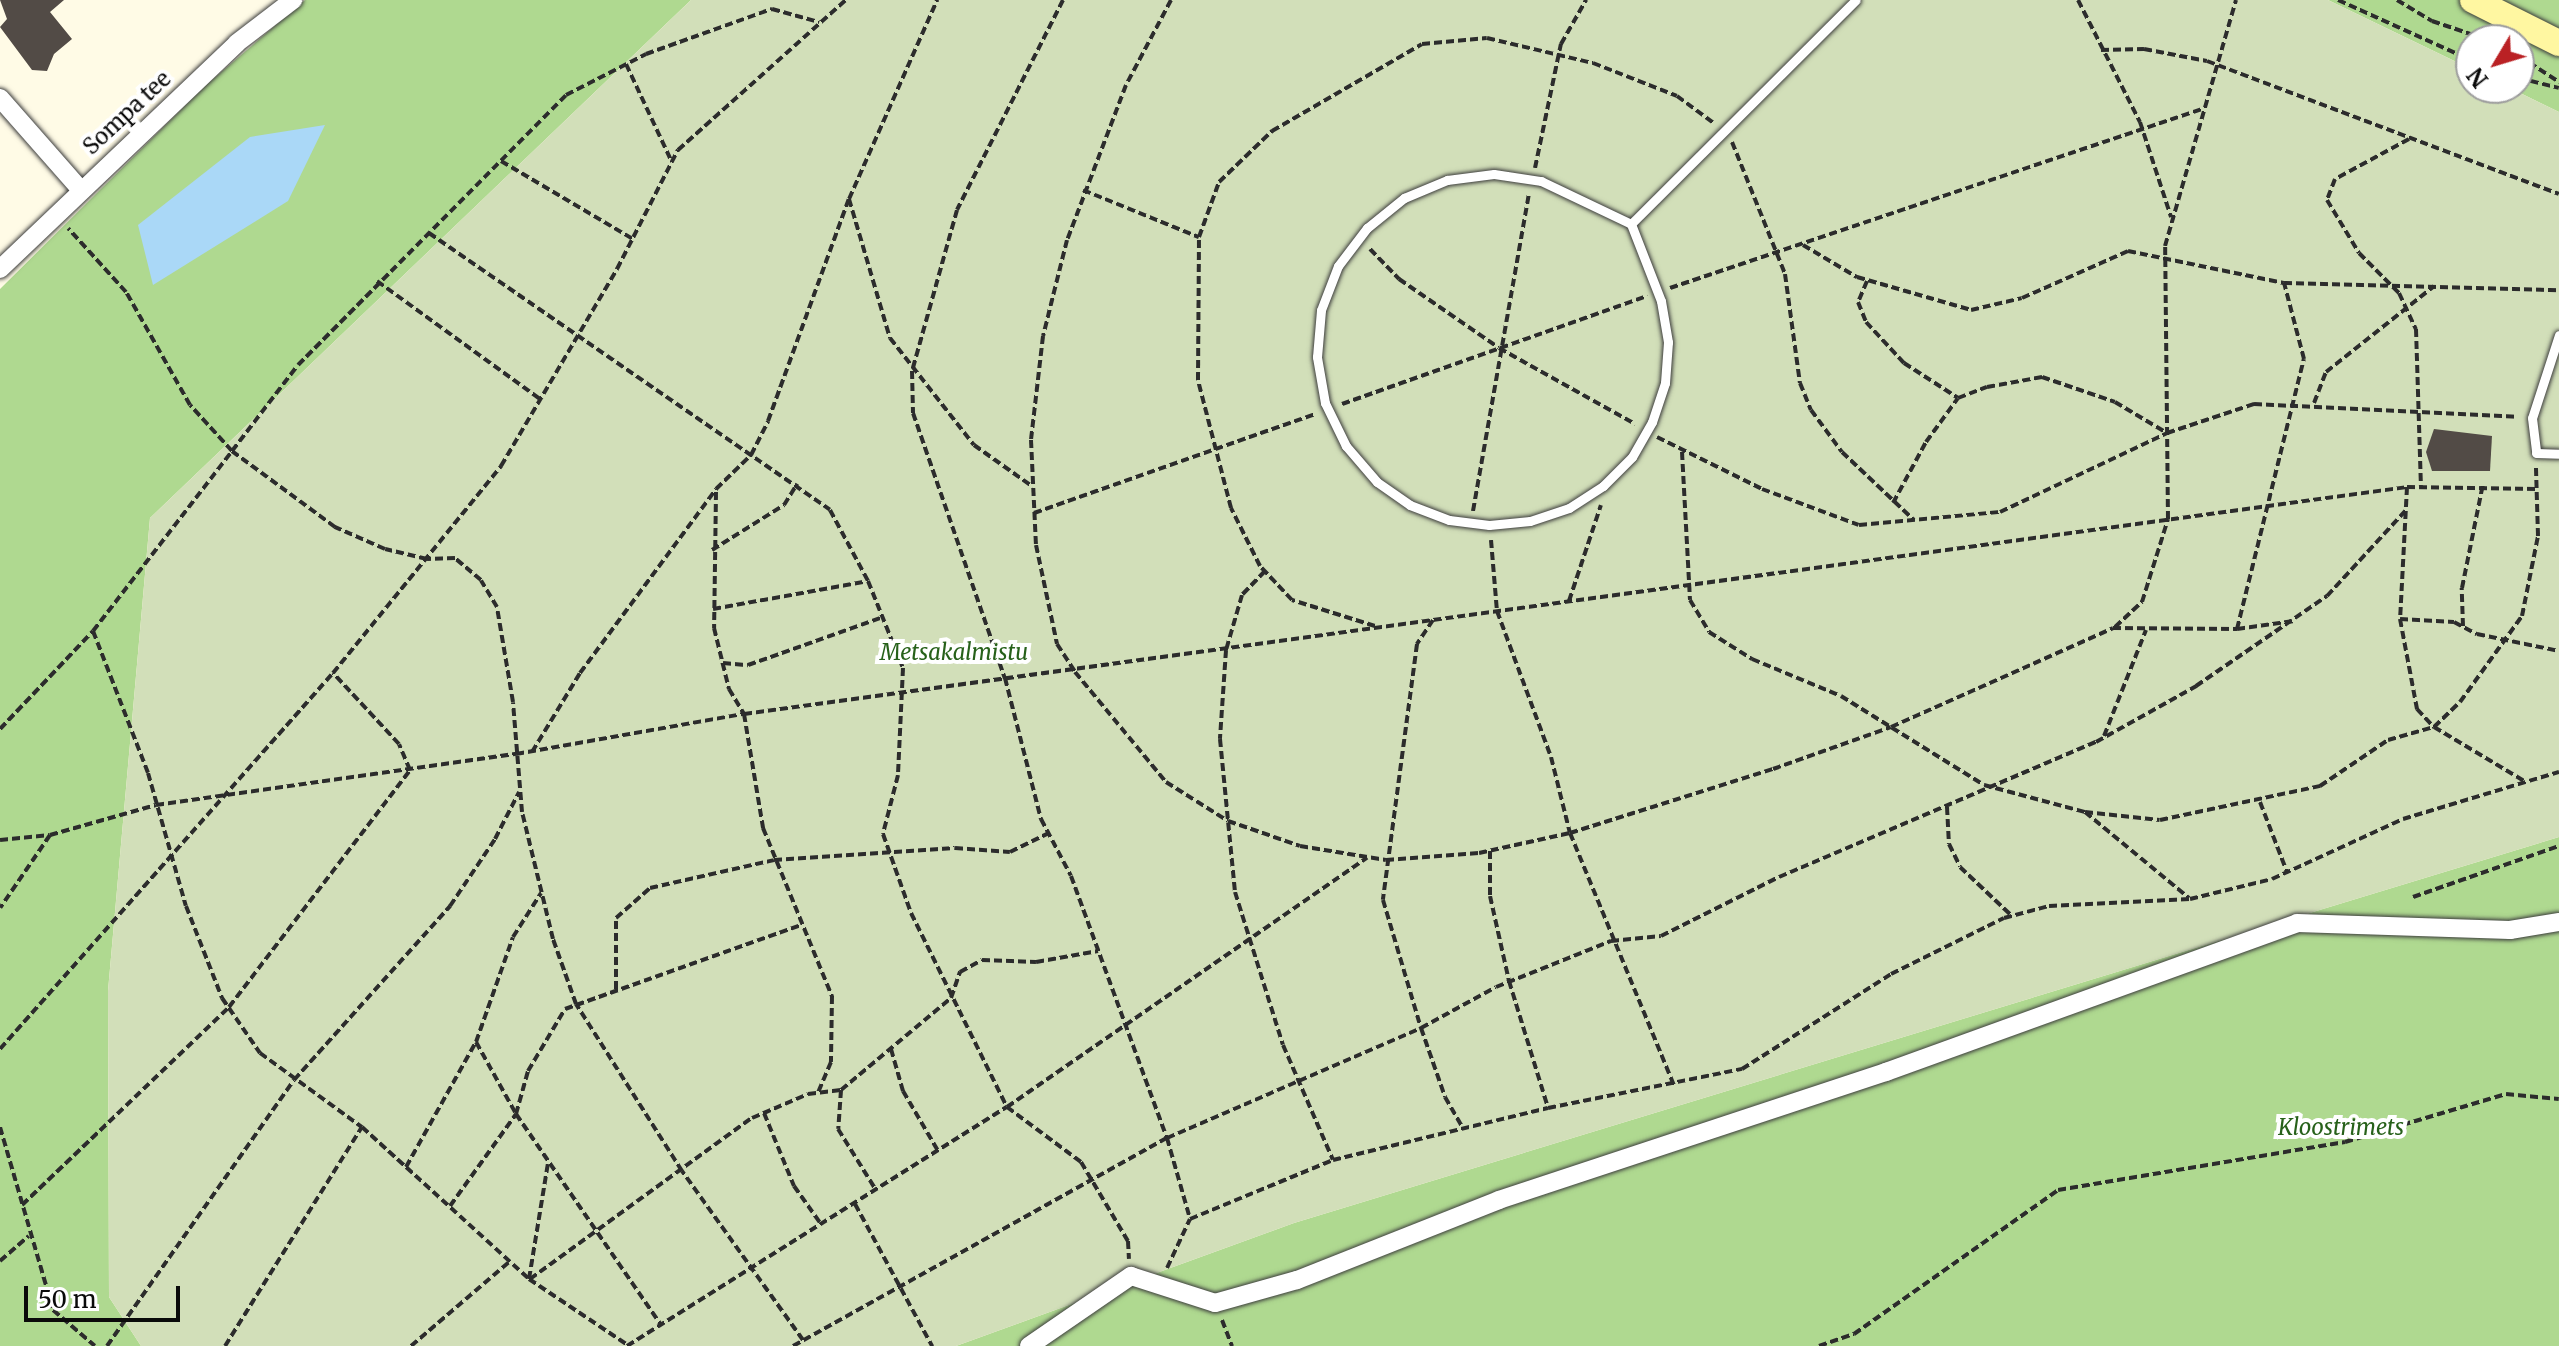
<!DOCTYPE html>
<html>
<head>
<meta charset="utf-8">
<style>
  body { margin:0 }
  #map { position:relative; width:2559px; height:1346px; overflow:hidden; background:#fffbe6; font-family:Merriweather,serif }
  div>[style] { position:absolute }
  .forest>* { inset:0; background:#afd990 }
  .cemetery>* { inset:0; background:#d2dfb9 }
  .water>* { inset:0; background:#aad8f7 }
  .building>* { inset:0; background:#524b46 }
  .path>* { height:4px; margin-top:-2px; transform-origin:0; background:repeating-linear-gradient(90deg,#2c2c2c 0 8px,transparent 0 12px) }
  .roads { filter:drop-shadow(0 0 2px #3d3d3d) drop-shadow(0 0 2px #3d3d3d) }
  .lane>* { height:9px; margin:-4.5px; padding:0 4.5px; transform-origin:4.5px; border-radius:4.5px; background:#fff }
  .street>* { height:18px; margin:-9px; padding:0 9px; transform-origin:9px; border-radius:9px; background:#fff }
  .secondary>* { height:26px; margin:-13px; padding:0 13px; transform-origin:13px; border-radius:13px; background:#fff7a1 }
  span { translate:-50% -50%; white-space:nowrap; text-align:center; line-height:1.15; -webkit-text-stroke:8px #fff; paint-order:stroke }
  .street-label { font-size:22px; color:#0a0a0a }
  .park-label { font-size:22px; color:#27611a; font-style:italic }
  .north { position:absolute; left:2455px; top:24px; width:80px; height:80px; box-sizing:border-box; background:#fff; border:2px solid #9d9d9d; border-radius:50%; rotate:232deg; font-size:22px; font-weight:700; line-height:32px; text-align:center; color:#0a0a0a }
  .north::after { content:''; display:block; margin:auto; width:28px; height:36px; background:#ba2124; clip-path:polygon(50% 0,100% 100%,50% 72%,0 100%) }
  .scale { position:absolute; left:24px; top:1286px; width:156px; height:36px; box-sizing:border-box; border:4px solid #0a0a0a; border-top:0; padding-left:10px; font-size:24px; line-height:28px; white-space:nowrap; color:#0a0a0a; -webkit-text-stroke:6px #fff; paint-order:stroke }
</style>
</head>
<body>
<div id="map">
  <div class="forest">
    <i style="clip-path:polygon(305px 0,691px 0,150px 518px,108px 991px,109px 1297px,141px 1346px,0 1346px,0 289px,205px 86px)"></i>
    <i style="clip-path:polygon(2328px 0,2559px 0,2559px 112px,2510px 88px,2519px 88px,2519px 40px,2471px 40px,2471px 69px)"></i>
    <i style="clip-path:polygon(2559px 837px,2559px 1346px,956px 1346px,1294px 1223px)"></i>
  </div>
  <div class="cemetery">
    <i style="clip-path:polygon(691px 0,2328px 0,2471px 69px,2471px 88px,2510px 88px,2559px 112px,2559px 837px,1294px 1223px,956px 1346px,141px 1346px,109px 1297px,108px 991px,150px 518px)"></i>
  </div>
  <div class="water">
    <i style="clip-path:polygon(325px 125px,288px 201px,153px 285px,138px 225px,250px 137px)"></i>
  </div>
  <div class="building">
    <i style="clip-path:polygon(0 0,64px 0,50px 12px,72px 39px,54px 54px,47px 71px,32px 70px,0 27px,7px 19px)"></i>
    <i style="clip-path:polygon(2434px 429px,2492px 436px,2490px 471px,2432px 471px,2426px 452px)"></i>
  </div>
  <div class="path">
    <i style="left:1063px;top:0;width:235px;rotate:116.8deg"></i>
    <i style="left:957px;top:210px;width:167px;rotate:105.6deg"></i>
    <i style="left:912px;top:371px;width:42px;rotate:88.6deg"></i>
    <i style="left:913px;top:413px;width:281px;rotate:70.9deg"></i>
    <i style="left:1005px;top:678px;width:146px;rotate:75.7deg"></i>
    <i style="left:1041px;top:819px;width:64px;rotate:62.2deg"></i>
    <i style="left:1071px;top:876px;width:279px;rotate:69.9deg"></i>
    <i style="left:1167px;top:1138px;width:84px;rotate:74.1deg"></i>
    <i style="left:1171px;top:0;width:96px;rotate:117.9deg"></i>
    <i style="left:1126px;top:85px;width:166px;rotate:110.8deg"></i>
    <i style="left:1067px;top:240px;width:99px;rotate:104deg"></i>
    <i style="left:1043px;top:336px;width:105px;rotate:96.6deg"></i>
    <i style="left:1031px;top:440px;width:105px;rotate:87.3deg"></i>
    <i style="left:1036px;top:545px;width:101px;rotate:78deg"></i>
    <i style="left:1057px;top:644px;width:33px;rotate:57deg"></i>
    <i style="left:1075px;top:672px;width:143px;rotate:50.4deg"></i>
    <i style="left:1166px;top:782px;width:73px;rotate:32.2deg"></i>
    <i style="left:1228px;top:821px;width:76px;rotate:19.1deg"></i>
    <i style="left:1300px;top:846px;width:87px;rotate:9.2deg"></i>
    <i style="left:1386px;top:860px;width:93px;rotate:-4.3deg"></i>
    <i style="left:1479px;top:853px;width:93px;rotate:-12.4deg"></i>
    <i style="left:1570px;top:833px;width:213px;rotate:-17.5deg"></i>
    <i style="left:1773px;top:769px;width:125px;rotate:-19.6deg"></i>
    <i style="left:1891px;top:727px;width:243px;rotate:-24deg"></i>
    <i style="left:2113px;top:628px;width:124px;rotate:0.5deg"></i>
    <i style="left:2237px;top:629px;width:58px;rotate:-8deg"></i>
    <i style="left:2078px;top:0;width:137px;rotate:63.1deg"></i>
    <i style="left:2140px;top:122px;width:100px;rotate:71.9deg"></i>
    <i style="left:2338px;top:0;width:146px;rotate:24.3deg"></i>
    <i style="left:2397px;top:0;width:41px;rotate:31deg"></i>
    <i style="left:2432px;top:21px;width:59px;rotate:18.7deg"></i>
    <i style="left:2101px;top:50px;width:43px;rotate:-1.3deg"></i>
    <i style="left:2144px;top:49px;width:64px;rotate:10.8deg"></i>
    <i style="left:2207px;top:61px;width:376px;rotate:20.7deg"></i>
    <i style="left:2519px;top:56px;width:48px;rotate:33deg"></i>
    <i style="left:626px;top:64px;width:108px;rotate:64.9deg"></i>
    <i style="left:2519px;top:78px;width:41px;rotate:14deg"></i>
    <i style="left:2409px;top:139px;width:84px;rotate:151.6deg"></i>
    <i style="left:2335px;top:179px;width:22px;rotate:111deg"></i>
    <i style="left:2327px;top:200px;width:62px;rotate:58.9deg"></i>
    <i style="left:2359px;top:253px;width:57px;rotate:45deg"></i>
    <i style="left:2399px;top:293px;width:40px;rotate:65deg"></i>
    <i style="left:2416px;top:329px;width:157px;rotate:88.2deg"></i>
    <i style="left:1732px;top:142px;width:142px;rotate:68.1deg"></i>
    <i style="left:1785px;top:274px;width:110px;rotate:82.2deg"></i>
    <i style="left:1800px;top:383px;width:29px;rotate:68deg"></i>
    <i style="left:1811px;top:410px;width:52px;rotate:53.6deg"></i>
    <i style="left:1842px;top:452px;width:99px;rotate:43.4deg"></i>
    <i style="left:501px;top:161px;width:153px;rotate:30.6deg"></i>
    <i style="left:1535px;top:168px;width:127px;rotate:-78.2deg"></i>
    <i style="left:1561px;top:44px;width:51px;rotate:-60.4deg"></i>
    <i style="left:1083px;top:190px;width:125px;rotate:22.1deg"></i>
    <i style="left:849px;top:199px;width:145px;rotate:73.6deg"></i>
    <i style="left:890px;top:338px;width:136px;rotate:51.9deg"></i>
    <i style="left:974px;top:445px;width:72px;rotate:35.4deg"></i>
    <i style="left:429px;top:233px;width:487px;rotate:34.6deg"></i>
    <i style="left:830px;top:510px;width:81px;rotate:61.8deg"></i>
    <i style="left:868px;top:581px;width:94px;rotate:68.1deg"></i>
    <i style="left:903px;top:668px;width:107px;rotate:92.7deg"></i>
    <i style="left:898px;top:775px;width:61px;rotate:104.3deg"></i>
    <i style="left:883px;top:834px;width:84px;rotate:70.5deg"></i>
    <i style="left:911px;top:913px;width:216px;rotate:63.7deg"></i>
    <i style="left:1007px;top:1107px;width:92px;rotate:36.6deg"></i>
    <i style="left:1081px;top:1162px;width:92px;rotate:59.3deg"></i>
    <i style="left:1128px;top:1241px;width:18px;rotate:87deg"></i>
    <i style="left:1803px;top:245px;width:63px;rotate:30.7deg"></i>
    <i style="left:1857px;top:277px;width:119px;rotate:16.1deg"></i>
    <i style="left:1971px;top:310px;width:52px;rotate:-13.2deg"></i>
    <i style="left:2022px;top:298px;width:116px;rotate:-23.9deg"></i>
    <i style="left:2128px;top:251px;width:159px;rotate:11.6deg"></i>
    <i style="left:2284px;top:283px;width:275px;rotate:1.5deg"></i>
    <i style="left:1370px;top:249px;width:42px;rotate:46deg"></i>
    <i style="left:1399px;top:279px;width:121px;rotate:34.6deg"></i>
    <i style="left:1499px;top:348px;width:156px;rotate:29.2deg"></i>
    <i style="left:377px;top:281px;width:201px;rotate:35.9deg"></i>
    <i style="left:1867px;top:281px;width:23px;rotate:113deg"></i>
    <i style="left:1858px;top:302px;width:22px;rotate:68deg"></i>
    <i style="left:1866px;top:322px;width:56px;rotate:47.2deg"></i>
    <i style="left:1904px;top:363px;width:64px;rotate:32.9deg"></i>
    <i style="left:1670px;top:288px;width:561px;rotate:-18.6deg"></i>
    <i style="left:2314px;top:403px;width:33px;rotate:-69deg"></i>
    <i style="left:2326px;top:372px;width:138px;rotate:-38.5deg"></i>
    <i style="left:1342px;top:404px;width:324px;rotate:-19.5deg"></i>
    <i style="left:1657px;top:437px;width:117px;rotate:26.3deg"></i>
    <i style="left:1762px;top:489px;width:103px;rotate:20.4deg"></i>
    <i style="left:1859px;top:525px;width:142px;rotate:-5.3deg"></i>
    <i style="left:2000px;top:512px;width:185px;rotate:-25.3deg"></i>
    <i style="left:2167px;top:433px;width:92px;rotate:-18.4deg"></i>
    <i style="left:2254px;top:404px;width:263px;rotate:2.8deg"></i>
    <i style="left:1682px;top:452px;width:148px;rotate:86.9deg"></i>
    <i style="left:1690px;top:600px;width:37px;rotate:59deg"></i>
    <i style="left:1709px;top:632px;width:51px;rotate:32.1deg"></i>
    <i style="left:1752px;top:659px;width:96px;rotate:22.6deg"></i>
    <i style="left:1841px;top:696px;width:168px;rotate:31.9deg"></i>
    <i style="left:1984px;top:785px;width:105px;rotate:15deg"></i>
    <i style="left:2085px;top:812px;width:75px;rotate:6.1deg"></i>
    <i style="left:2160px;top:820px;width:164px;rotate:-12deg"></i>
    <i style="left:2320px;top:786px;width:82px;rotate:-34.1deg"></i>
    <i style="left:2388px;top:740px;width:48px;rotate:-15.8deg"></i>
    <i style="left:2434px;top:727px;width:36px;rotate:-44deg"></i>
    <i style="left:2460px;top:702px;width:106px;rotate:-54.2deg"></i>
    <i style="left:2522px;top:616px;width:82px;rotate:-78.7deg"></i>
    <i style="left:2538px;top:536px;width:69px;rotate:-91.7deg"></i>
    <i style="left:2407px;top:487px;width:132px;rotate:93deg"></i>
    <i style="left:2400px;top:619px;width:92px;rotate:79.3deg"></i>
    <i style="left:2417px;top:709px;width:25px;rotate:47deg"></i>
    <i style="left:2434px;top:727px;width:107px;rotate:30.9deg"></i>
    <i style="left:716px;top:492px;width:136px;rotate:90.8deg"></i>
    <i style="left:714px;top:628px;width:63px;rotate:76.2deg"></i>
    <i style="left:729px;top:689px;width:29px;rotate:59deg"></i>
    <i style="left:744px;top:714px;width:116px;rotate:80.5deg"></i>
    <i style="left:763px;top:828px;width:182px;rotate:67.7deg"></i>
    <i style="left:832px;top:996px;width:66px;rotate:90.9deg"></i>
    <i style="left:831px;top:1062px;width:34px;rotate:113deg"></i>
    <i style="left:1893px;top:503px;width:69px;rotate:-61.6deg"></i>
    <i style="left:1926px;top:442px;width:54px;rotate:-54deg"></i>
    <i style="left:1958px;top:398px;width:31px;rotate:-21deg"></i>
    <i style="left:1987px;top:387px;width:56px;rotate:-10.3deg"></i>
    <i style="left:2042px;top:377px;width:77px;rotate:18.9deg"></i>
    <i style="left:2115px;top:402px;width:61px;rotate:30.8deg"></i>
    <i style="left:1473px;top:511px;width:323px;rotate:-80deg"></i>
    <i style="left:1034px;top:513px;width:298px;rotate:-19.4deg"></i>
    <i style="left:1491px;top:540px;width:71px;rotate:85.2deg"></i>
    <i style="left:1497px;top:611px;width:156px;rotate:69.7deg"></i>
    <i style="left:1551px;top:757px;width:78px;rotate:76deg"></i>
    <i style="left:1570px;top:833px;width:273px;rotate:67.6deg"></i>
    <i style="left:712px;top:550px;width:85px;rotate:-32deg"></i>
    <i style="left:784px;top:505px;width:25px;rotate:-58deg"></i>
    <i style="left:1265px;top:571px;width:33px;rotate:134deg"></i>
    <i style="left:1242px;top:595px;width:57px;rotate:106.2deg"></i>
    <i style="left:1226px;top:650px;width:89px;rotate:93.9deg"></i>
    <i style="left:1220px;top:739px;width:154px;rotate:84.4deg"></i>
    <i style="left:1235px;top:892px;width:160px;rotate:72.6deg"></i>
    <i style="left:1283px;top:1045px;width:125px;rotate:66.5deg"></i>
    <i style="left:1569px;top:601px;width:101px;rotate:-71.6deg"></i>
    <i style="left:713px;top:609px;width:158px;rotate:-10.2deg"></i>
    <i style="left:2400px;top:619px;width:54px;rotate:3.2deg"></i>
    <i style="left:2454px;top:622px;width:26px;rotate:28deg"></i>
    <i style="left:2477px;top:634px;width:84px;rotate:11.7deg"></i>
    <i style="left:1433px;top:620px;width:29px;rotate:124deg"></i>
    <i style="left:1417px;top:644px;width:258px;rotate:97.6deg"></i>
    <i style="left:1383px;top:900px;width:134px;rotate:73.5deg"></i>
    <i style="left:1421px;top:1028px;width:73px;rotate:70.8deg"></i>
    <i style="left:1445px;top:1097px;width:36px;rotate:60deg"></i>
    <i style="left:1375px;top:626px;width:87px;rotate:-162.6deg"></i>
    <i style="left:1292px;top:600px;width:47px;rotate:-133.3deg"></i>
    <i style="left:1260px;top:566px;width:65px;rotate:-116.6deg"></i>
    <i style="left:1231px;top:508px;width:132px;rotate:-104.5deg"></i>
    <i style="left:1198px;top:380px;width:143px;rotate:-89.6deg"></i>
    <i style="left:1199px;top:237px;width:59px;rotate:-70deg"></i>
    <i style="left:1219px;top:182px;width:74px;rotate:-43.9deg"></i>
    <i style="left:1272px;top:131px;width:173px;rotate:-30.1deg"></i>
    <i style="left:1422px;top:44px;width:65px;rotate:-5.3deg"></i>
    <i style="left:1487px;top:38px;width:109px;rotate:13.3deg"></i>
    <i style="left:1593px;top:63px;width:90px;rotate:21.4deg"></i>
    <i style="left:1677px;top:96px;width:47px;rotate:36.4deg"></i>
    <i style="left:2463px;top:626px;width:38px;rotate:-92deg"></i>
    <i style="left:2462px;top:588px;width:106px;rotate:-78.6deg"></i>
    <i style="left:2115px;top:627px;width:37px;rotate:-43deg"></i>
    <i style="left:2142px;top:602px;width:87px;rotate:-72.6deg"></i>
    <i style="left:2168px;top:519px;width:273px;rotate:-90.6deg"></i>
    <i style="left:2165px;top:246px;width:256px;rotate:-73.9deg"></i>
    <i style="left:2237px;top:629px;width:278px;rotate:-76.1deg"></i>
    <i style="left:2304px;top:359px;width:79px;rotate:-104.7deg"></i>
    <i style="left:93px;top:631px;width:152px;rotate:68.8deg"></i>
    <i style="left:148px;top:773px;width:138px;rotate:74.1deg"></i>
    <i style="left:186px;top:906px;width:99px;rotate:68.6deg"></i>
    <i style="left:222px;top:998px;width:67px;rotate:55.4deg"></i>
    <i style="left:260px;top:1053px;width:126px;rotate:36deg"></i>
    <i style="left:362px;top:1127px;width:226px;rotate:42.3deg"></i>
    <i style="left:529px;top:1279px;width:120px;rotate:33.8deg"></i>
    <i style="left:723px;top:663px;width:25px;rotate:5deg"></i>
    <i style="left:748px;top:665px;width:143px;rotate:-19.6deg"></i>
    <i style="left:0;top:729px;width:135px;rotate:-46.5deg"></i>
    <i style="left:93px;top:631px;width:227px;rotate:-52.3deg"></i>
    <i style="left:232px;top:451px;width:62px;rotate:-132.4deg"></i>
    <i style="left:190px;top:405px;width:130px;rotate:-119.5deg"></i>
    <i style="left:126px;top:292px;width:86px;rotate:-132.2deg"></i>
    <i style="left:2104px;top:736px;width:114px;rotate:-68.4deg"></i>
    <i style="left:532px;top:752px;width:92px;rotate:-58.7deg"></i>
    <i style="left:580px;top:673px;width:229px;rotate:-53.5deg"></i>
    <i style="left:716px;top:489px;width:49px;rotate:-44.2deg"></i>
    <i style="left:751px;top:455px;width:38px;rotate:-63deg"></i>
    <i style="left:768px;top:421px;width:236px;rotate:-70deg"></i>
    <i style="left:849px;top:199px;width:218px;rotate:-66.1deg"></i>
    <i style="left:2260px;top:802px;width:75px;rotate:68.9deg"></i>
    <i style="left:1947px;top:807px;width:37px;rotate:87deg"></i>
    <i style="left:1949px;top:844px;width:25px;rotate:64deg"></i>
    <i style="left:1960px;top:867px;width:71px;rotate:43.3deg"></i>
    <i style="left:2085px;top:812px;width:135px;rotate:39.6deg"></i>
    <i style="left:50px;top:835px;width:110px;rotate:-15.8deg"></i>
    <i style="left:156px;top:805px;width:364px;rotate:-8.1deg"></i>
    <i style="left:516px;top:754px;width:231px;rotate:-10deg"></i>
    <i style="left:744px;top:714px;width:1678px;rotate:-7.77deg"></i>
    <i style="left:2407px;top:487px;width:130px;rotate:0.9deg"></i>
    <i style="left:0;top:840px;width:50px;rotate:-5.7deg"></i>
    <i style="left:50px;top:835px;width:88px;rotate:124.4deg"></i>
    <i style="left:1490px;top:851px;width:45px;rotate:90deg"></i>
    <i style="left:1490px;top:896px;width:87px;rotate:77.4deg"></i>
    <i style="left:1509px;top:981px;width:133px;rotate:72.9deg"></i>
    <i style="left:2413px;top:897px;width:155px;rotate:-19.3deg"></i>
    <i style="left:616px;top:989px;width:71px;rotate:-90deg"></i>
    <i style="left:616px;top:918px;width:45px;rotate:-41.4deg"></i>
    <i style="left:650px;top:888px;width:127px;rotate:-12.7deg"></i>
    <i style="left:774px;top:860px;width:181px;rotate:-3.8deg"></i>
    <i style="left:955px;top:848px;width:55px;rotate:4.2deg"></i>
    <i style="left:1010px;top:852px;width:43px;rotate:-26deg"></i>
    <i style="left:476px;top:1042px;width:82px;rotate:60.9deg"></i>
    <i style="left:516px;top:1114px;width:256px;rotate:55.5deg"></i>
    <i style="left:0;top:1049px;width:502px;rotate:-48.47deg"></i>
    <i style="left:333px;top:673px;width:267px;rotate:-50.9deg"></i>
    <i style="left:501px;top:466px;width:229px;rotate:-59.5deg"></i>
    <i style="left:617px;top:269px;width:134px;rotate:-62.9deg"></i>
    <i style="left:678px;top:150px;width:225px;rotate:-41.8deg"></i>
    <i style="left:891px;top:1049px;width:44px;rotate:74.1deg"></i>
    <i style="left:903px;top:1091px;width:69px;rotate:59.7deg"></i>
    <i style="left:841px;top:1090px;width:39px;rotate:94deg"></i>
    <i style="left:838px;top:1129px;width:72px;rotate:58.1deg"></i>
    <i style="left:764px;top:1113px;width:79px;rotate:67.7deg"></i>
    <i style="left:794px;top:1186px;width:47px;rotate:54.6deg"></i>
    <i style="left:0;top:1127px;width:191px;rotate:73.8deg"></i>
    <i style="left:53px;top:1310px;width:55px;rotate:40.6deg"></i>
    <i style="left:406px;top:1167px;width:143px;rotate:-60.8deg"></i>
    <i style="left:476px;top:1042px;width:111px;rotate:-70.6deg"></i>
    <i style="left:513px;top:937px;width:52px;rotate:-57.5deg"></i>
    <i style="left:855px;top:1204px;width:162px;rotate:61.5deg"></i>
    <i style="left:22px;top:1205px;width:286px;rotate:-43.7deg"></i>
    <i style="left:229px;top:1007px;width:298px;rotate:-52.6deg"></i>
    <i style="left:410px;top:770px;width:28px;rotate:-113deg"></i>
    <i style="left:399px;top:744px;width:97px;rotate:-132.9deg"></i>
    <i style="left:450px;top:1206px;width:113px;rotate:-54.3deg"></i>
    <i style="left:516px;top:1114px;width:45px;rotate:-74.4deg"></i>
    <i style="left:528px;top:1071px;width:72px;rotate:-59.2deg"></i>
    <i style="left:565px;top:1009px;width:251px;rotate:-19.6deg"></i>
    <i style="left:0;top:1261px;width:38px;rotate:-41deg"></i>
    <i style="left:1167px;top:1268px;width:54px;rotate:-64.9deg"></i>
    <i style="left:1190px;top:1219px;width:155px;rotate:-22.4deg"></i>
    <i style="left:1333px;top:1160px;width:221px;rotate:-13.6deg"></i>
    <i style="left:1548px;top:1108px;width:198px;rotate:-11.4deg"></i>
    <i style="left:1742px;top:1069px;width:177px;rotate:-32.5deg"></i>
    <i style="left:1891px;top:974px;width:126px;rotate:-26.4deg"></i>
    <i style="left:2004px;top:918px;width:47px;rotate:-14.9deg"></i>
    <i style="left:2049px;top:906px;width:141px;rotate:-2.8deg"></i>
    <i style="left:2190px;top:899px;width:84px;rotate:-13.7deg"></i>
    <i style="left:2272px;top:879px;width:144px;rotate:-24.6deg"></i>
    <i style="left:2403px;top:819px;width:163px;rotate:-16.8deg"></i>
    <i style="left:529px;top:1279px;width:118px;rotate:-80.7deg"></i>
    <i style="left:530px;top:1279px;width:274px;rotate:-36deg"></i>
    <i style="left:752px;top:1118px;width:61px;rotate:-23.2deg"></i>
    <i style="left:808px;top:1094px;width:33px;rotate:-7deg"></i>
    <i style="left:841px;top:1090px;width:143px;rotate:-39.9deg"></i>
    <i style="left:951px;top:998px;width:28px;rotate:-71deg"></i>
    <i style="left:960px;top:972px;width:25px;rotate:-29deg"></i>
    <i style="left:982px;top:960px;width:54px;rotate:2.1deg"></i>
    <i style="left:1036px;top:962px;width:63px;rotate:-10.1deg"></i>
    <i style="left:1222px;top:1320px;width:28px;rotate:69deg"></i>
    <i style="left:803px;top:1340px;width:208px;rotate:-125.6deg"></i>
    <i style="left:682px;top:1171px;width:198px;rotate:-122.4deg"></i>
    <i style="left:576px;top:1004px;width:69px;rotate:-109.5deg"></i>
    <i style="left:553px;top:939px;width:131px;rotate:-103.7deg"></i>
    <i style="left:522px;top:812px;width:110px;rotate:-94.7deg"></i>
    <i style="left:513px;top:702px;width:96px;rotate:-99.6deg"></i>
    <i style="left:497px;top:607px;width:31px;rotate:-121deg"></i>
    <i style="left:481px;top:580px;width:34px;rotate:-140deg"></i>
    <i style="left:455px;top:558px;width:28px;rotate:178deg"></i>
    <i style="left:427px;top:559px;width:43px;rotate:-166.6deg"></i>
    <i style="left:385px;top:549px;width:55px;rotate:-156.3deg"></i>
    <i style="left:335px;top:527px;width:128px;rotate:-143.6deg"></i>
    <i style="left:232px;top:451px;width:108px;rotate:-52.5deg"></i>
    <i style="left:298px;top:365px;width:380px;rotate:-45.2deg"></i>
    <i style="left:566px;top:95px;width:90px;rotate:-27.1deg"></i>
    <i style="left:646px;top:54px;width:134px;rotate:-19.7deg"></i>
    <i style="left:772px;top:9px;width:49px;rotate:15.5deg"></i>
    <i style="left:107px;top:1346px;width:325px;rotate:-54.9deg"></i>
    <i style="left:294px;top:1080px;width:234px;rotate:-48.1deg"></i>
    <i style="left:450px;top:906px;width:81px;rotate:-56.1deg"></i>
    <i style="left:495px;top:839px;width:53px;rotate:-62.9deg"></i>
    <i style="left:225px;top:1346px;width:258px;rotate:-58deg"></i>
    <i style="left:411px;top:1346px;width:130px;rotate:-40.6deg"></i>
    <i style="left:627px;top:1346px;width:449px;rotate:-32.2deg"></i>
    <i style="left:1007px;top:1107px;width:438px;rotate:-34.7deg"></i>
    <i style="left:793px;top:1346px;width:428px;rotate:-29.1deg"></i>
    <i style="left:1167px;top:1138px;width:277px;rotate:-23.4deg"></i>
    <i style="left:1421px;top:1028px;width:85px;rotate:-28.7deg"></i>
    <i style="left:1496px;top:987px;width:124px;rotate:-21.8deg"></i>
    <i style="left:1611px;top:941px;width:50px;rotate:-5.7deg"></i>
    <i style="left:1661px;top:936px;width:132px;rotate:-26.6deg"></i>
    <i style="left:1779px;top:877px;width:345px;rotate:-23.1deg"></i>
    <i style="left:2096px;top:742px;width:115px;rotate:-29.2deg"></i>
    <i style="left:2196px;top:686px;width:159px;rotate:-34.5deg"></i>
    <i style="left:2327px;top:596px;width:117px;rotate:-47.4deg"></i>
    <i style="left:1819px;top:1346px;width:37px;rotate:-19deg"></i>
    <i style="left:1854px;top:1334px;width:250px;rotate:-35.2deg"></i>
    <i style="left:2058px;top:1190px;width:291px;rotate:-9.5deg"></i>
    <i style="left:2345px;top:1142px;width:168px;rotate:-16.6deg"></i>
    <i style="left:2506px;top:1094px;width:53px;rotate:5.4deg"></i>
  </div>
  <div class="roads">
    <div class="lane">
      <i style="left:1494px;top:174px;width:48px;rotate:8.5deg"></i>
      <i style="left:1541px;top:181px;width:100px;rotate:25.5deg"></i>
      <i style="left:1631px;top:224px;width:83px;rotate:68.7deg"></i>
      <i style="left:1661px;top:301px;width:42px;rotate:80.3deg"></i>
      <i style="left:1668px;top:342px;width:41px;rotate:94.2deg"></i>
      <i style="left:1665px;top:383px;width:41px;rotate:108.4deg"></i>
      <i style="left:1652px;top:422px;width:40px;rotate:119.7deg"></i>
      <i style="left:1632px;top:457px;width:41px;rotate:135deg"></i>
      <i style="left:1603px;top:486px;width:40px;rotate:147.1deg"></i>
      <i style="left:1569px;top:508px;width:41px;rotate:161.6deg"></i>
      <i style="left:1530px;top:521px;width:41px;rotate:174.4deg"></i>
      <i style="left:1489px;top:525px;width:40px;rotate:-172.9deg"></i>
      <i style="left:1449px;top:520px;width:42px;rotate:-159deg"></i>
      <i style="left:1410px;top:505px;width:40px;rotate:-145.1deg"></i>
      <i style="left:1377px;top:482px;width:48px;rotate:-130.7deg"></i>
      <i style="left:1346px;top:446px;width:48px;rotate:-116deg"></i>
      <i style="left:1325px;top:403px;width:47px;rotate:-99.9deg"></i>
      <i style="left:1317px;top:357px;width:47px;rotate:-85.1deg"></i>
      <i style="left:1321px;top:310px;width:47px;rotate:-68.9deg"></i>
      <i style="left:1338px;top:266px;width:48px;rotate:-52.7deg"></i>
      <i style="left:1367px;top:228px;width:48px;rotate:-39deg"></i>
      <i style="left:1404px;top:198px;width:47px;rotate:-22.7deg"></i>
      <i style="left:1447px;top:180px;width:47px;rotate:-7.3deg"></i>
      <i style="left:1631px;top:224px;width:317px;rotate:-44.9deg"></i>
      <i style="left:2559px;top:335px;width:87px;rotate:108deg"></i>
      <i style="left:2532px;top:418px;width:35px;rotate:83deg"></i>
      <i style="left:2536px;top:453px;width:23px;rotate:2deg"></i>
    </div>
    <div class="street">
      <i style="left:0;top:98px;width:121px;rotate:48.7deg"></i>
      <i style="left:0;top:269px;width:327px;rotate:-43.6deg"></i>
      <i style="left:237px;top:43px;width:71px;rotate:-37.5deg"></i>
      <i style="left:1029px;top:1346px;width:124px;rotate:-34.5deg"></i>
      <i style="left:1131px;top:1276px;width:88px;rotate:17.8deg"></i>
      <i style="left:1215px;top:1303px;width:85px;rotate:-15.7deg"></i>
      <i style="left:1297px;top:1280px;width:217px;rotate:-21.6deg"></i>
      <i style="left:1499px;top:1200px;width:408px;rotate:-18.3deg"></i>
      <i style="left:1886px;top:1072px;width:437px;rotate:-19.9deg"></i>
      <i style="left:2297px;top:923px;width:213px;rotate:1.9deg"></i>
      <i style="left:2510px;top:930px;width:50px;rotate:-9.3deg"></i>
    </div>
    <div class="secondary">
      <i style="left:2473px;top:0;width:96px;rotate:26.6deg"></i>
    </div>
  </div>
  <div class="street-label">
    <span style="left:127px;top:113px;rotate:-43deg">Sompa tee</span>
  </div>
  <div class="park-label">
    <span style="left:954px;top:653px">Metsakalmistu</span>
    <span style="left:2341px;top:1128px">Kloostrimets</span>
  </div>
  <div class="north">N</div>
  <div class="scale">50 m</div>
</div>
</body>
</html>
